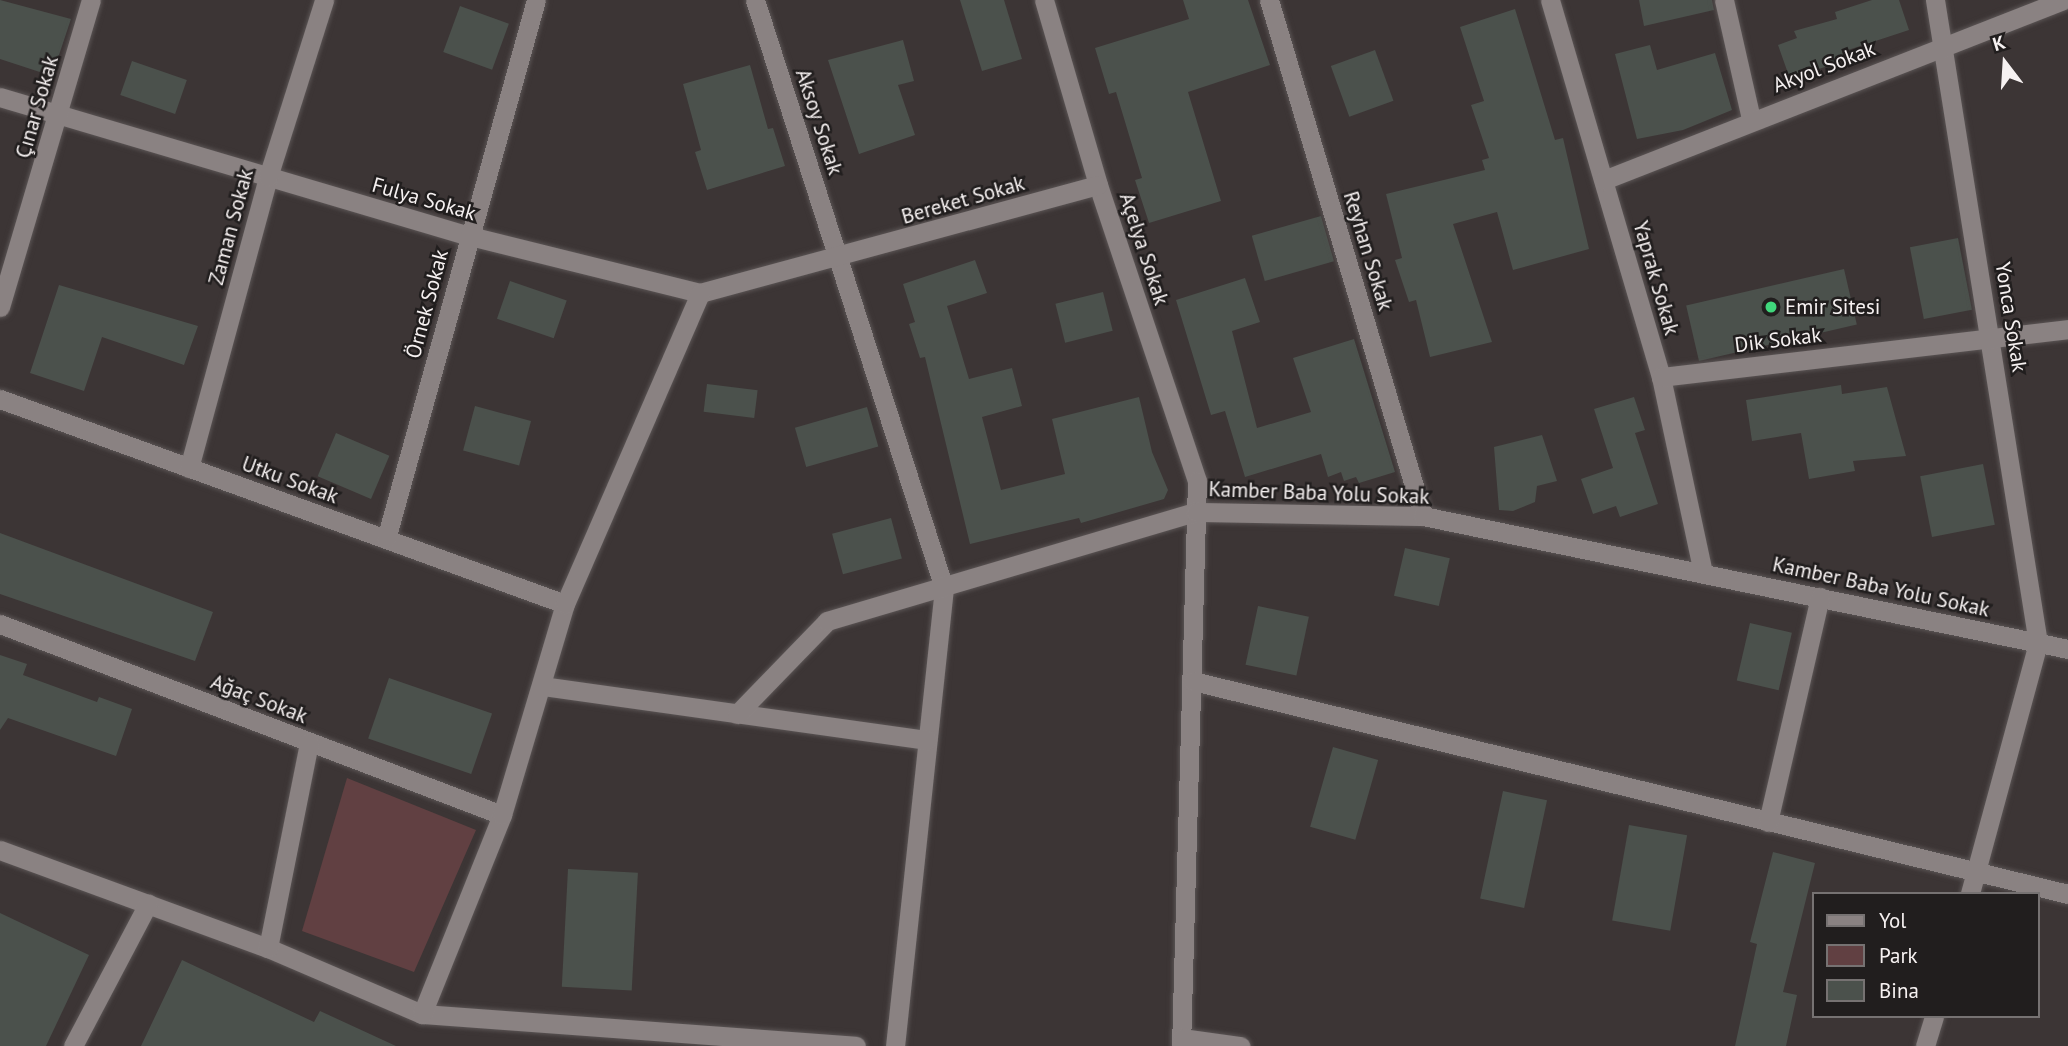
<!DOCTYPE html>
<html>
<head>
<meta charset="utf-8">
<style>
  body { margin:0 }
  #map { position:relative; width:2068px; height:1046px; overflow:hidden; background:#3c3535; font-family:"PT Sans",sans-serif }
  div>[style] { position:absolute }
  .green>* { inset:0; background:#614042 }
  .building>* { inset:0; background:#4b514c; transform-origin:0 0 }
  .roads { filter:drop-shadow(0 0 2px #5a5454) drop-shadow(0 0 2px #5a5454) }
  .minor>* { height:19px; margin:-9.5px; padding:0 9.5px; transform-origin:9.5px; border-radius:9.5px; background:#8a8282 }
  .dots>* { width:19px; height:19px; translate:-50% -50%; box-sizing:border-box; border:4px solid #211e1e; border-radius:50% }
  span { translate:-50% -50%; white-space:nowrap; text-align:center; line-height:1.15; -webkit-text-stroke:5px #211e1e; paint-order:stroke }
  .street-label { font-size:21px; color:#f6f1f1 }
  .poi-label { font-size:21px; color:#f6f1f1 }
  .left { translate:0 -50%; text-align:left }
  .legend { position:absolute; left:1812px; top:892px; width:228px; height:126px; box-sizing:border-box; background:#211e1e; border:2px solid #767272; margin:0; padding:9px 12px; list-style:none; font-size:21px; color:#f6f1f1 }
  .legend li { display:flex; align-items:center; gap:14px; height:35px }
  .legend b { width:35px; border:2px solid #767272 }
  .north { position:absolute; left:1970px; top:28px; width:70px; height:70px; -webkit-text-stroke:5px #211e1e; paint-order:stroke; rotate:343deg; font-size:19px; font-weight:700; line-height:28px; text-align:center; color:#f6f1f1 }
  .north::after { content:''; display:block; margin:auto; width:24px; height:32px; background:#f6f1f1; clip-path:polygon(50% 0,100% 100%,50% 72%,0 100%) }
</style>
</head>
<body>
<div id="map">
  <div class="green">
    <i style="clip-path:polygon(347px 778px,476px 830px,414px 972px,302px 931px)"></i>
  </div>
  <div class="building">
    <i style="clip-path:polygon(0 0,71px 19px,52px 76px,0 59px)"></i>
    <i style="clip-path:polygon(960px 0,1004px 0,1022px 59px,982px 71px)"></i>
    <i style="clip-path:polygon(1183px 0,1248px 0,1270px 65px,1188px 92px,1221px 201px,1149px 223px,1135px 180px,1142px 178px,1116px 92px,1109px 94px,1095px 48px,1189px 19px)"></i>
    <i style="clip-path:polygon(1639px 0,1712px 0,1714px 10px,1644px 26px)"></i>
    <i style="clip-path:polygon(1872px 0,1899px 0,1909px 30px,1842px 52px,1845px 60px,1790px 79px,1778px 45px,1797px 38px,1794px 31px,1837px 19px,1835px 12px)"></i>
    <i style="left:460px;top:6px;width:52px;height:49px;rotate:20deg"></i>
    <i style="clip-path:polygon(1515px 9px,1555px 140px,1563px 138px,1589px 249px,1513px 270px,1497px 212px,1453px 224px,1492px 342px,1430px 357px,1416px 300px,1409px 302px,1395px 260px,1402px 258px,1386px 194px,1485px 170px,1482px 160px,1489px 158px,1471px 105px,1484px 101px,1460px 27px)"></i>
    <i style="clip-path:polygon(903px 40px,914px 81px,898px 85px,915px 135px,859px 154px,828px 60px)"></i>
    <i style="clip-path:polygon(1650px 45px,1657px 70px,1715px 53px,1732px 110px,1683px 130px,1637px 139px,1615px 54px)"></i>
    <i style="left:1375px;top:50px;width:54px;height:47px;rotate:70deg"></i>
    <i style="left:132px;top:61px;width:58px;height:36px;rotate:19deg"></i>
    <i style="clip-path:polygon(750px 65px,768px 129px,773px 128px,785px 166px,707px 190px,695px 152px,701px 150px,683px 84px)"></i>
    <i style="left:1321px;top:216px;width:47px;height:72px;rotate:74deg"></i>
    <i style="left:1958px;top:238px;width:73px;height:49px;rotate:79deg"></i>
    <i style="clip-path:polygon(975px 260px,987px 293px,947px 306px,969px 379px,1012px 368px,1022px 406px,982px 417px,1001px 490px,1065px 474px,1052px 419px,1139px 397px,1152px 452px,1168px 490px,1164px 499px,1081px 523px,1079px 518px,970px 544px,925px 357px,920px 358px,909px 324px,915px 322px,903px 284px)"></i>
    <i style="left:1844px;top:269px;width:57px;height:162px;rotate:77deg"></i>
    <i style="clip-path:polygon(1245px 278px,1260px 322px,1232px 331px,1257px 428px,1311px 412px,1293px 358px,1354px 339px,1395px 472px,1359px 483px,1356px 477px,1344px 481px,1341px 472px,1328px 477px,1321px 454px,1245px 477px,1225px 411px,1211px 415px,1176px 300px)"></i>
    <i style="left:510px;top:281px;width:60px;height:40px;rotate:19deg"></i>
    <i style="clip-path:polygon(59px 285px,198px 326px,184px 365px,102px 337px,84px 391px,30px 373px)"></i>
    <i style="left:1103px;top:292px;width:40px;height:49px;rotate:76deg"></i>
    <i style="left:707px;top:384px;width:51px;height:28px;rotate:7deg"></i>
    <i style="clip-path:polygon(1841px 385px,1842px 394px,1887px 387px,1906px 456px,1853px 461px,1855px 471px,1809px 479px,1801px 433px,1752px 441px,1746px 400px)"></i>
    <i style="clip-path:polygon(1634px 397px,1645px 430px,1635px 433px,1658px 504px,1620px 517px,1616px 506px,1593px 514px,1581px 479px,1613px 468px,1594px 409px)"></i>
    <i style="left:475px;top:406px;width:58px;height:46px;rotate:15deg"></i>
    <i style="left:867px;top:407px;width:41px;height:75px;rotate:74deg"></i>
    <i style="left:336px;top:433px;width:58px;height:47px;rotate:23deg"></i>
    <i style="clip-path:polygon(1542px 435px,1557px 481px,1537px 486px,1535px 502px,1513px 511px,1499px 510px,1494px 447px)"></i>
    <i style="left:1983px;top:464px;width:62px;height:64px;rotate:79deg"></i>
    <i style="left:891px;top:518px;width:42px;height:61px;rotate:75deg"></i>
    <i style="clip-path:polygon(0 533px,213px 612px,195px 661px,0 594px)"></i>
    <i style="left:1405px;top:548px;width:46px;height:49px;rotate:13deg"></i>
    <i style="left:1258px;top:606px;width:52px;height:60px;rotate:12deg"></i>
    <i style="left:1750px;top:623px;width:43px;height:59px;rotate:13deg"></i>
    <i style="clip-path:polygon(0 655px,27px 664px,23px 675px,97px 702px,99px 697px,132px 709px,116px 756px,8px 718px,0 730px)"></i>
    <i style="left:389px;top:678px;width:109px;height:64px;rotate:19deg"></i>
    <i style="left:1333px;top:747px;width:47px;height:83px;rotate:16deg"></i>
    <i style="left:1503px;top:791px;width:45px;height:110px;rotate:12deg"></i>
    <i style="left:1629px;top:825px;width:59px;height:97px;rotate:10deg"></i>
    <i style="clip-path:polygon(1773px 852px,1815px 863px,1783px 992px,1797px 995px,1786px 1046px,1735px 1046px,1757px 944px,1750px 942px)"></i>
    <i style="left:568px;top:869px;width:70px;height:118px;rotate:3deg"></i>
    <i style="clip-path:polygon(0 913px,89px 955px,46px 1046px,0 1046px)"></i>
    <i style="clip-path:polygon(182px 960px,314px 1022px,320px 1011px,396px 1046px,141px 1046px)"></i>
  </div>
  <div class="roads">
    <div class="minor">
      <i style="left:755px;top:0;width:618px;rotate:72.18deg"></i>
      <i style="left:944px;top:588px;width:461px;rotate:96.1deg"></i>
      <i style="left:1044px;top:0;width:193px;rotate:73.7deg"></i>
      <i style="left:1098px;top:185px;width:312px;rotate:71.5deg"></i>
      <i style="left:1197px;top:481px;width:565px;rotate:91.62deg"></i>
      <i style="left:1269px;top:0;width:538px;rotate:73.38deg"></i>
      <i style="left:1550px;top:0;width:393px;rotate:73.6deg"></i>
      <i style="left:1661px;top:377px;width:200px;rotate:77.9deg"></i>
      <i style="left:1724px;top:0;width:122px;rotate:77.2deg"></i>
      <i style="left:1935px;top:0;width:651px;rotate:80.9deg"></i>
      <i style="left:2038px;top:643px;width:260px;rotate:105.2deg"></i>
      <i style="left:0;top:97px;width:490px;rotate:16.5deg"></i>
      <i style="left:470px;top:236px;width:237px;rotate:13.9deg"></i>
      <i style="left:700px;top:293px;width:412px;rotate:-15.2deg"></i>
      <i style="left:1604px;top:180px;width:493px;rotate:-21.4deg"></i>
      <i style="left:0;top:307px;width:320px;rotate:-73.5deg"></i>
      <i style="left:1661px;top:377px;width:410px;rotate:-6.7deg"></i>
      <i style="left:0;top:399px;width:601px;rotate:19.94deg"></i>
      <i style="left:189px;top:468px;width:302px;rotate:-74.8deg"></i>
      <i style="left:268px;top:177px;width:186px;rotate:-72.4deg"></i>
      <i style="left:386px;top:539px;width:559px;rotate:-74.45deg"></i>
      <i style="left:0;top:624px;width:537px;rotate:20.83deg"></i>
      <i style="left:1193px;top:681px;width:901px;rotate:13.68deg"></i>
      <i style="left:542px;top:686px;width:389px;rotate:8deg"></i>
      <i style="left:737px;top:714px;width:129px;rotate:-45.9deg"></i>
      <i style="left:827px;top:621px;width:385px;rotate:-16.5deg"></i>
      <i style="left:1196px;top:512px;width:227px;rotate:1deg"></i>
      <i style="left:1423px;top:516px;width:659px;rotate:11.65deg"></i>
      <i style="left:1768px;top:822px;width:231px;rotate:-77deg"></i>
      <i style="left:0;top:850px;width:285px;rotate:20.1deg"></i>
      <i style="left:268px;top:948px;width:168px;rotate:23.2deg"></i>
      <i style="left:422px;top:1014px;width:435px;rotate:4.2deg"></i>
      <i style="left:268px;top:948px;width:210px;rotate:-78.7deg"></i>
      <i style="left:422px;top:1014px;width:214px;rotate:-68.1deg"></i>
      <i style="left:502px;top:815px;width:220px;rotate:-73.4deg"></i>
      <i style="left:565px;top:604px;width:339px;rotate:-66.5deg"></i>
      <i style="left:1182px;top:1038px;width:59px;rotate:7.9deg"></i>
      <i style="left:73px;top:1046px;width:161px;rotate:-62.2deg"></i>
      <i style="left:1925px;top:1046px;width:31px;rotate:-73deg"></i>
    </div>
  </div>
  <div class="dots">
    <i style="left:1771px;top:307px;background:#40d77c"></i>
  </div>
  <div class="street-label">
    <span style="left:1824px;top:67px;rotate:-21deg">Akyol Sokak</span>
    <span style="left:37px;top:107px;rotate:-74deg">Çınar Sokak</span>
    <span style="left:819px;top:122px;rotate:72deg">Aksoy Sokak</span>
    <span style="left:424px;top:199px;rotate:16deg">Fulya Sokak</span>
    <span style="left:963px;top:200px;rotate:-16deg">Bereket Sokak</span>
    <span style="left:231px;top:227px;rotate:-75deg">Zaman Sokak</span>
    <span style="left:1144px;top:249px;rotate:72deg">Açelya Sokak</span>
    <span style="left:1368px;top:251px;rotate:73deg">Reyhan Sokak</span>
    <span style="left:1656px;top:278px;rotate:74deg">Yaprak Sokak</span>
    <span style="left:427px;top:304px;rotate:-75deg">Örnek Sokak</span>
    <span style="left:2011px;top:317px;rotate:81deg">Yonca Sokak</span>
    <span style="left:1778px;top:340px;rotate:-7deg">Dik Sokak</span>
    <span style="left:290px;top:480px;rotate:20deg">Utku Sokak</span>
    <span style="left:1319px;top:493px;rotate:2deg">Kamber Baba Yolu Sokak</span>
    <span style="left:1881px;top:587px;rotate:12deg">Kamber Baba Yolu Sokak</span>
    <span style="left:259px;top:699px;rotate:21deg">Ağaç Sokak</span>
  </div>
  <div class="poi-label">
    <span class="left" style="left:1785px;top:307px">Emir Sitesi</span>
  </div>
  <ul class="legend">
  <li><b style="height:9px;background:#8a8282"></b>Yol</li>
  <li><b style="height:19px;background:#614042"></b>Park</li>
  <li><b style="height:19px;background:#4b514c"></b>Bina</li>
  </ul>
  <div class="north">K</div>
</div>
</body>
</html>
